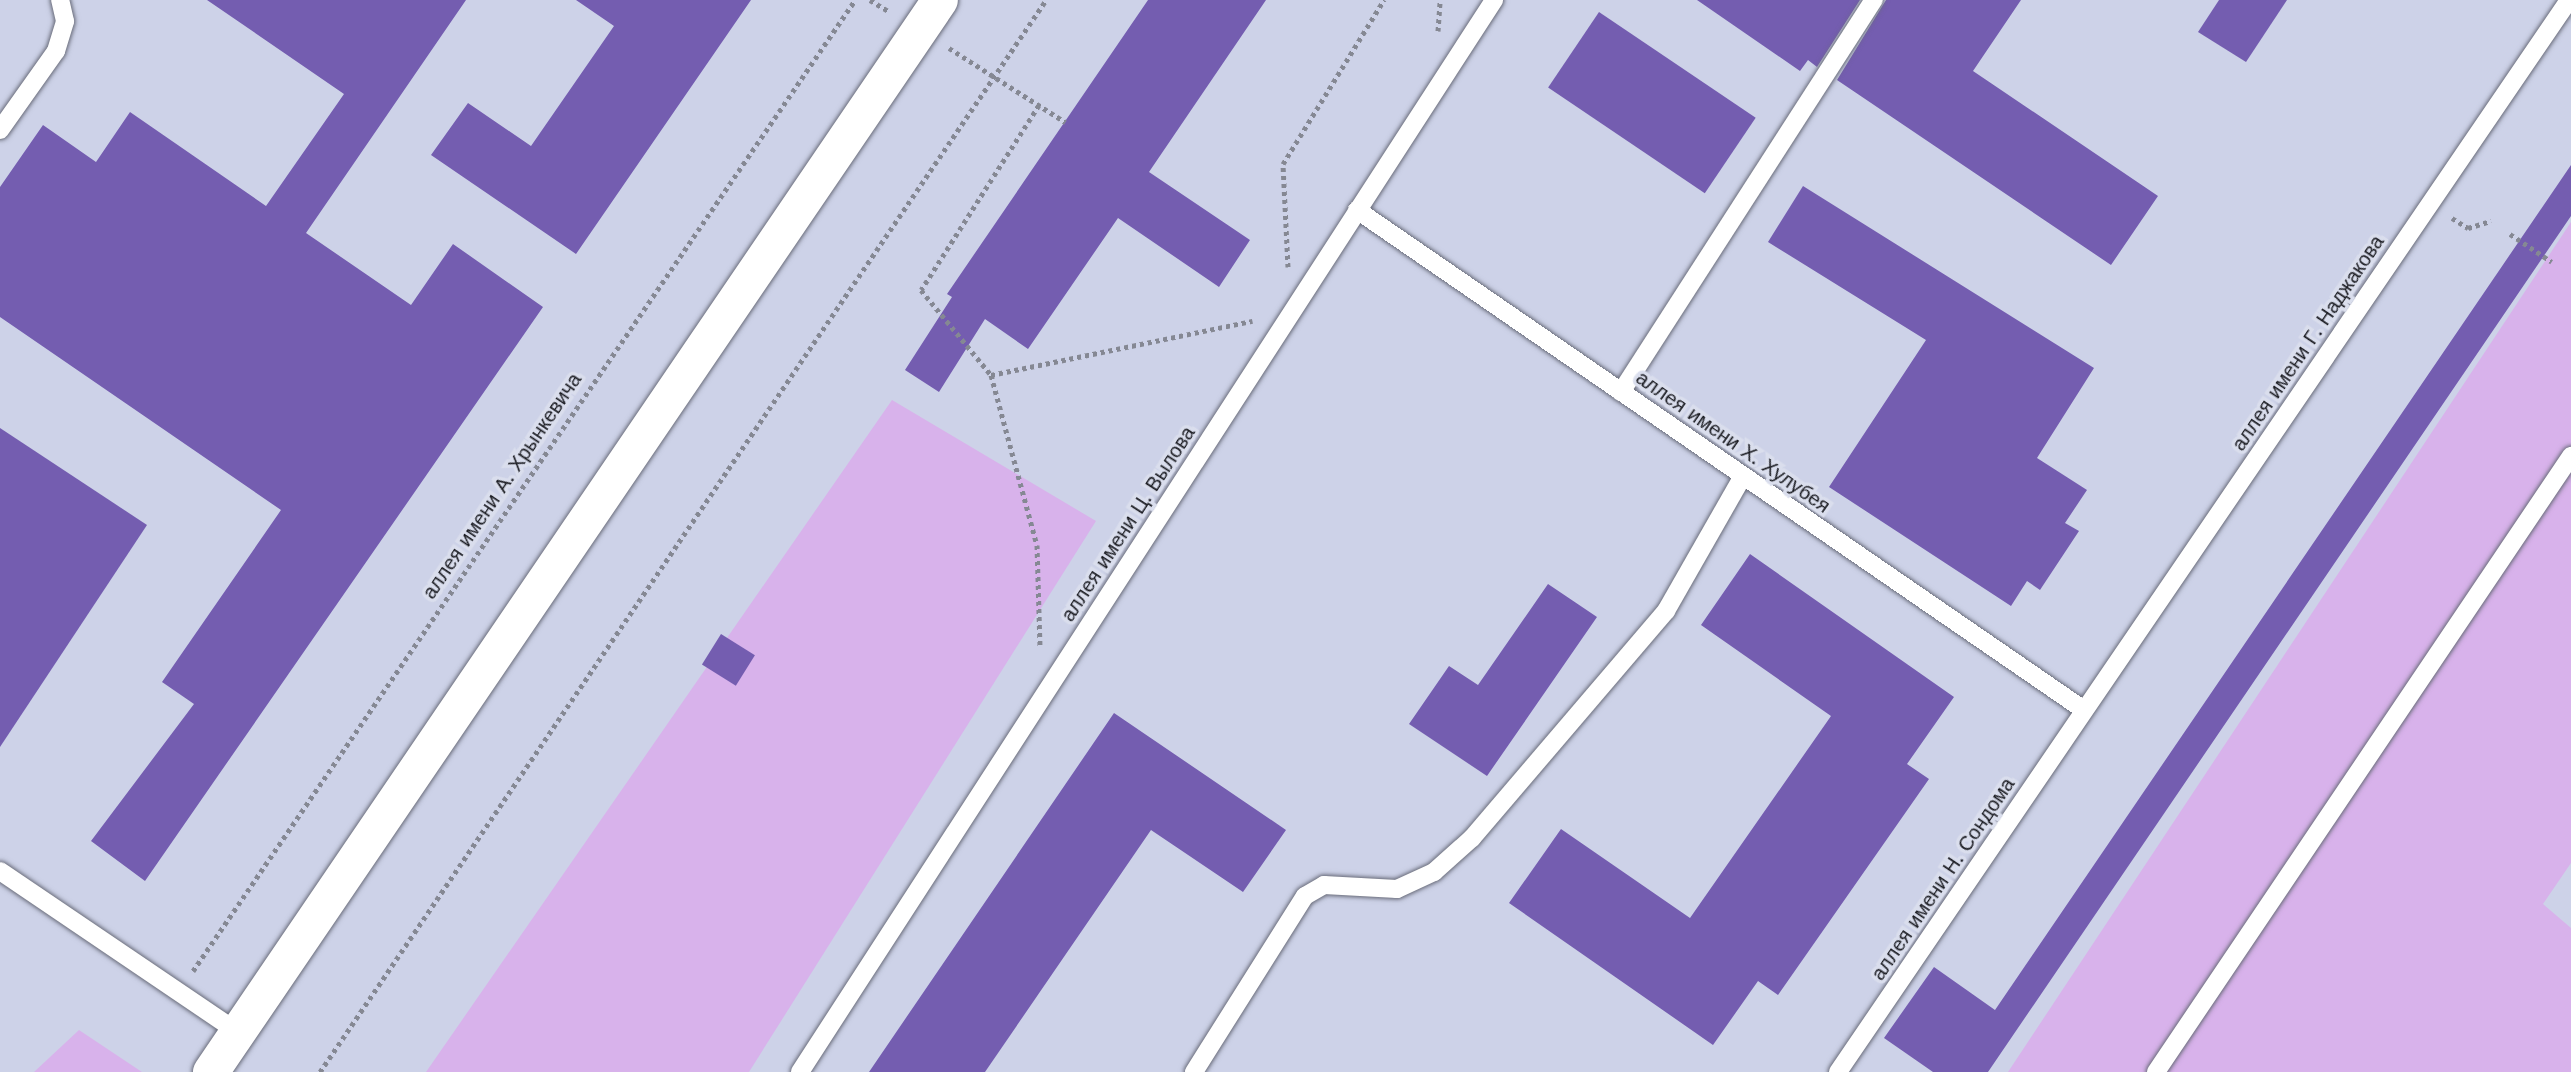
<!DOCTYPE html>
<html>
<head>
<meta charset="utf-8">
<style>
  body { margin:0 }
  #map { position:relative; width:2571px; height:1072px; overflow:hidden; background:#dadeed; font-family:"Work Sans",sans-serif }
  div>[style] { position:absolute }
  .built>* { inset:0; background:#cdd2e8; transform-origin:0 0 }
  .green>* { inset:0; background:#d8b2eb }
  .building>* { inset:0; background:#745db0; transform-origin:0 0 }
  .path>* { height:5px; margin-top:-2.5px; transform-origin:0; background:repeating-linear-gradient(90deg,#858893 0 4px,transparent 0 8px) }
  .roads { filter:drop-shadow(0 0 2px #696c7a) drop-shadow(0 0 2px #696c7a) }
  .service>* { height:18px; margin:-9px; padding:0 9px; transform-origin:9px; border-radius:9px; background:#fff }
  .minor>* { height:36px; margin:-18px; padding:0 18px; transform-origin:18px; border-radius:18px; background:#fff }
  span { translate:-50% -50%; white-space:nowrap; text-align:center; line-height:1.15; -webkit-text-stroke:7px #dadeed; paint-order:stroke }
  .street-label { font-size:20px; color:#1b1c22 }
</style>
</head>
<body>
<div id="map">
  <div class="built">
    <i style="left:0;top:0;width:2571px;height:1072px"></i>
  </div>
  <div class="green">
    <i style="clip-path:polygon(2571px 222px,2571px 863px,2543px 904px,2571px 928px,2571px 1072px,2008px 1072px)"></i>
    <i style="clip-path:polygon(892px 400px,1096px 521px,749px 1072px,426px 1072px)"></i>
    <i style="clip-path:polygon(79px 1030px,142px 1072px,34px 1072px)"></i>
  </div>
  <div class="building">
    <i style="clip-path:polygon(207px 0,466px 0,306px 233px,411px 305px,453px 244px,543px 307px,145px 881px,91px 841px,194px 704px,162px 682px,281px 510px,0 317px,0 187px,43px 125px,96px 162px,130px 112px,266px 206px,344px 94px)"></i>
    <i style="clip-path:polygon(576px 0,751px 0,576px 254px,431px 155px,468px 103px,531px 146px,614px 26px)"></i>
    <i style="clip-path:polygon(1148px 0,1266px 0,1149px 172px,1250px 240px,1219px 287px,1118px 218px,1028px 349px,985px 319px,939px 392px,905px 370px,952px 297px,947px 294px)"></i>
    <i style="clip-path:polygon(1697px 0,1860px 0,1817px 67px,1808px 60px,1800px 71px)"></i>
    <i style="clip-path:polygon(1886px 0,2021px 0,1973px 71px,2158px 196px,2111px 265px,1837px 80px)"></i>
    <i style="clip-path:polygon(2219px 0,2287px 0,2246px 62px,2198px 32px)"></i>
    <i style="left:1599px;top:12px;width:189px;height:91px;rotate:34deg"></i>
    <i style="clip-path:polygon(2571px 165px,2571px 216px,1988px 1072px,1933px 1072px,1884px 1038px,1934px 967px,1995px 1010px)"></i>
    <i style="clip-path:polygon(1803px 186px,2094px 368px,2037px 458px,2087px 490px,2065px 523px,2079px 531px,2040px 590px,2027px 581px,2011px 606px,1829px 487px,1926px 340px,1768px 242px)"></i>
    <i style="clip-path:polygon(0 428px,147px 525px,0 747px)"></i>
    <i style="clip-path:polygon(1750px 554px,1954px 697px,1907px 764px,1929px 779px,1778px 995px,1758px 981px,1713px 1045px,1509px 903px,1561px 829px,1690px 918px,1831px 716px,1701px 625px)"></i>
    <i style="clip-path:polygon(1548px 584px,1597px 617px,1487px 776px,1409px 724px,1449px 666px,1478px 685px)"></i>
    <i style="left:721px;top:634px;width:40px;height:36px;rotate:32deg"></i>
    <i style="clip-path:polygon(1114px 713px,1286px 830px,1243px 892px,1151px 830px,985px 1072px,869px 1072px)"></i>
  </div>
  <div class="path">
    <i style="left:870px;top:0;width:23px;rotate:31deg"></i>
    <i style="left:1438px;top:31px;width:31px;rotate:-86deg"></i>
    <i style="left:949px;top:48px;width:138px;rotate:32.5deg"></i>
    <i style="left:1039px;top:105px;width:219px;rotate:122.5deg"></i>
    <i style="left:921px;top:290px;width:110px;rotate:50.5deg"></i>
    <i style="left:991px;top:375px;width:176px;rotate:74.9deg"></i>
    <i style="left:1037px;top:545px;width:101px;rotate:88.3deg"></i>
    <i style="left:2452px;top:218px;width:19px;rotate:32deg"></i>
    <i style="left:2468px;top:228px;width:24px;rotate:-17deg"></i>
    <i style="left:2510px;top:234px;width:50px;rotate:33.7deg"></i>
    <i style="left:1288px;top:267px;width:103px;rotate:-92.8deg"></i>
    <i style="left:1283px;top:164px;width:193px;rotate:-58.4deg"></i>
    <i style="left:991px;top:375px;width:267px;rotate:-11.7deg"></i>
    <i style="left:193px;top:971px;width:1175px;rotate:-55.71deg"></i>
    <i style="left:320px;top:1072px;width:1295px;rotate:-55.89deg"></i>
  </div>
  <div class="roads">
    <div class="service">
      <i style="left:0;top:130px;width:97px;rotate:-54.7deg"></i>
      <i style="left:56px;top:51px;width:31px;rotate:-73deg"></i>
      <i style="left:65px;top:21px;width:22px;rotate:-103deg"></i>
      <i style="left:1357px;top:210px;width:882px;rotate:34.52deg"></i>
      <i style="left:1621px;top:392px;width:467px;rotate:-57.2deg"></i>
      <i style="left:0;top:871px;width:287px;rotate:34.1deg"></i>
      <i style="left:800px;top:1072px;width:1277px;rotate:-57.08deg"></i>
      <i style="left:1194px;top:1072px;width:208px;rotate:-57.8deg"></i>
      <i style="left:1305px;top:896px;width:22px;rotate:-30deg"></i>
      <i style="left:1324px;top:885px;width:73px;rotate:3.1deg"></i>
      <i style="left:1397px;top:889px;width:41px;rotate:-24.7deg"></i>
      <i style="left:1434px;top:872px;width:51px;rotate:-41.8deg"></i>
      <i style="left:1472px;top:838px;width:299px;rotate:-49.5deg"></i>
      <i style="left:1666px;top:611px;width:155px;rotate:-60.3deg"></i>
      <i style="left:1838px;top:1072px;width:1298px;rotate:-55.71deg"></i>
      <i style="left:2156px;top:1072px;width:743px;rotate:-56.03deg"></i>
    </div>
    <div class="minor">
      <i style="left:211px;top:1072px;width:1296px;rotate:-55.78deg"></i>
    </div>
  </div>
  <div class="street-label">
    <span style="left:2308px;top:343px;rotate:-56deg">аллея имени Г. Наджакова</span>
    <span style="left:1733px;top:442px;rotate:35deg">аллея имени Х. Хулубея</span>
    <span style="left:502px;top:486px;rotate:-56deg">аллея имени А. Хрынкевича</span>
    <span style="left:1128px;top:524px;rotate:-57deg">аллея имени Ц. Вылова</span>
    <span style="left:1943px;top:879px;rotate:-56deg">аллея имени Н. Сондома</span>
  </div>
</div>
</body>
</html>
